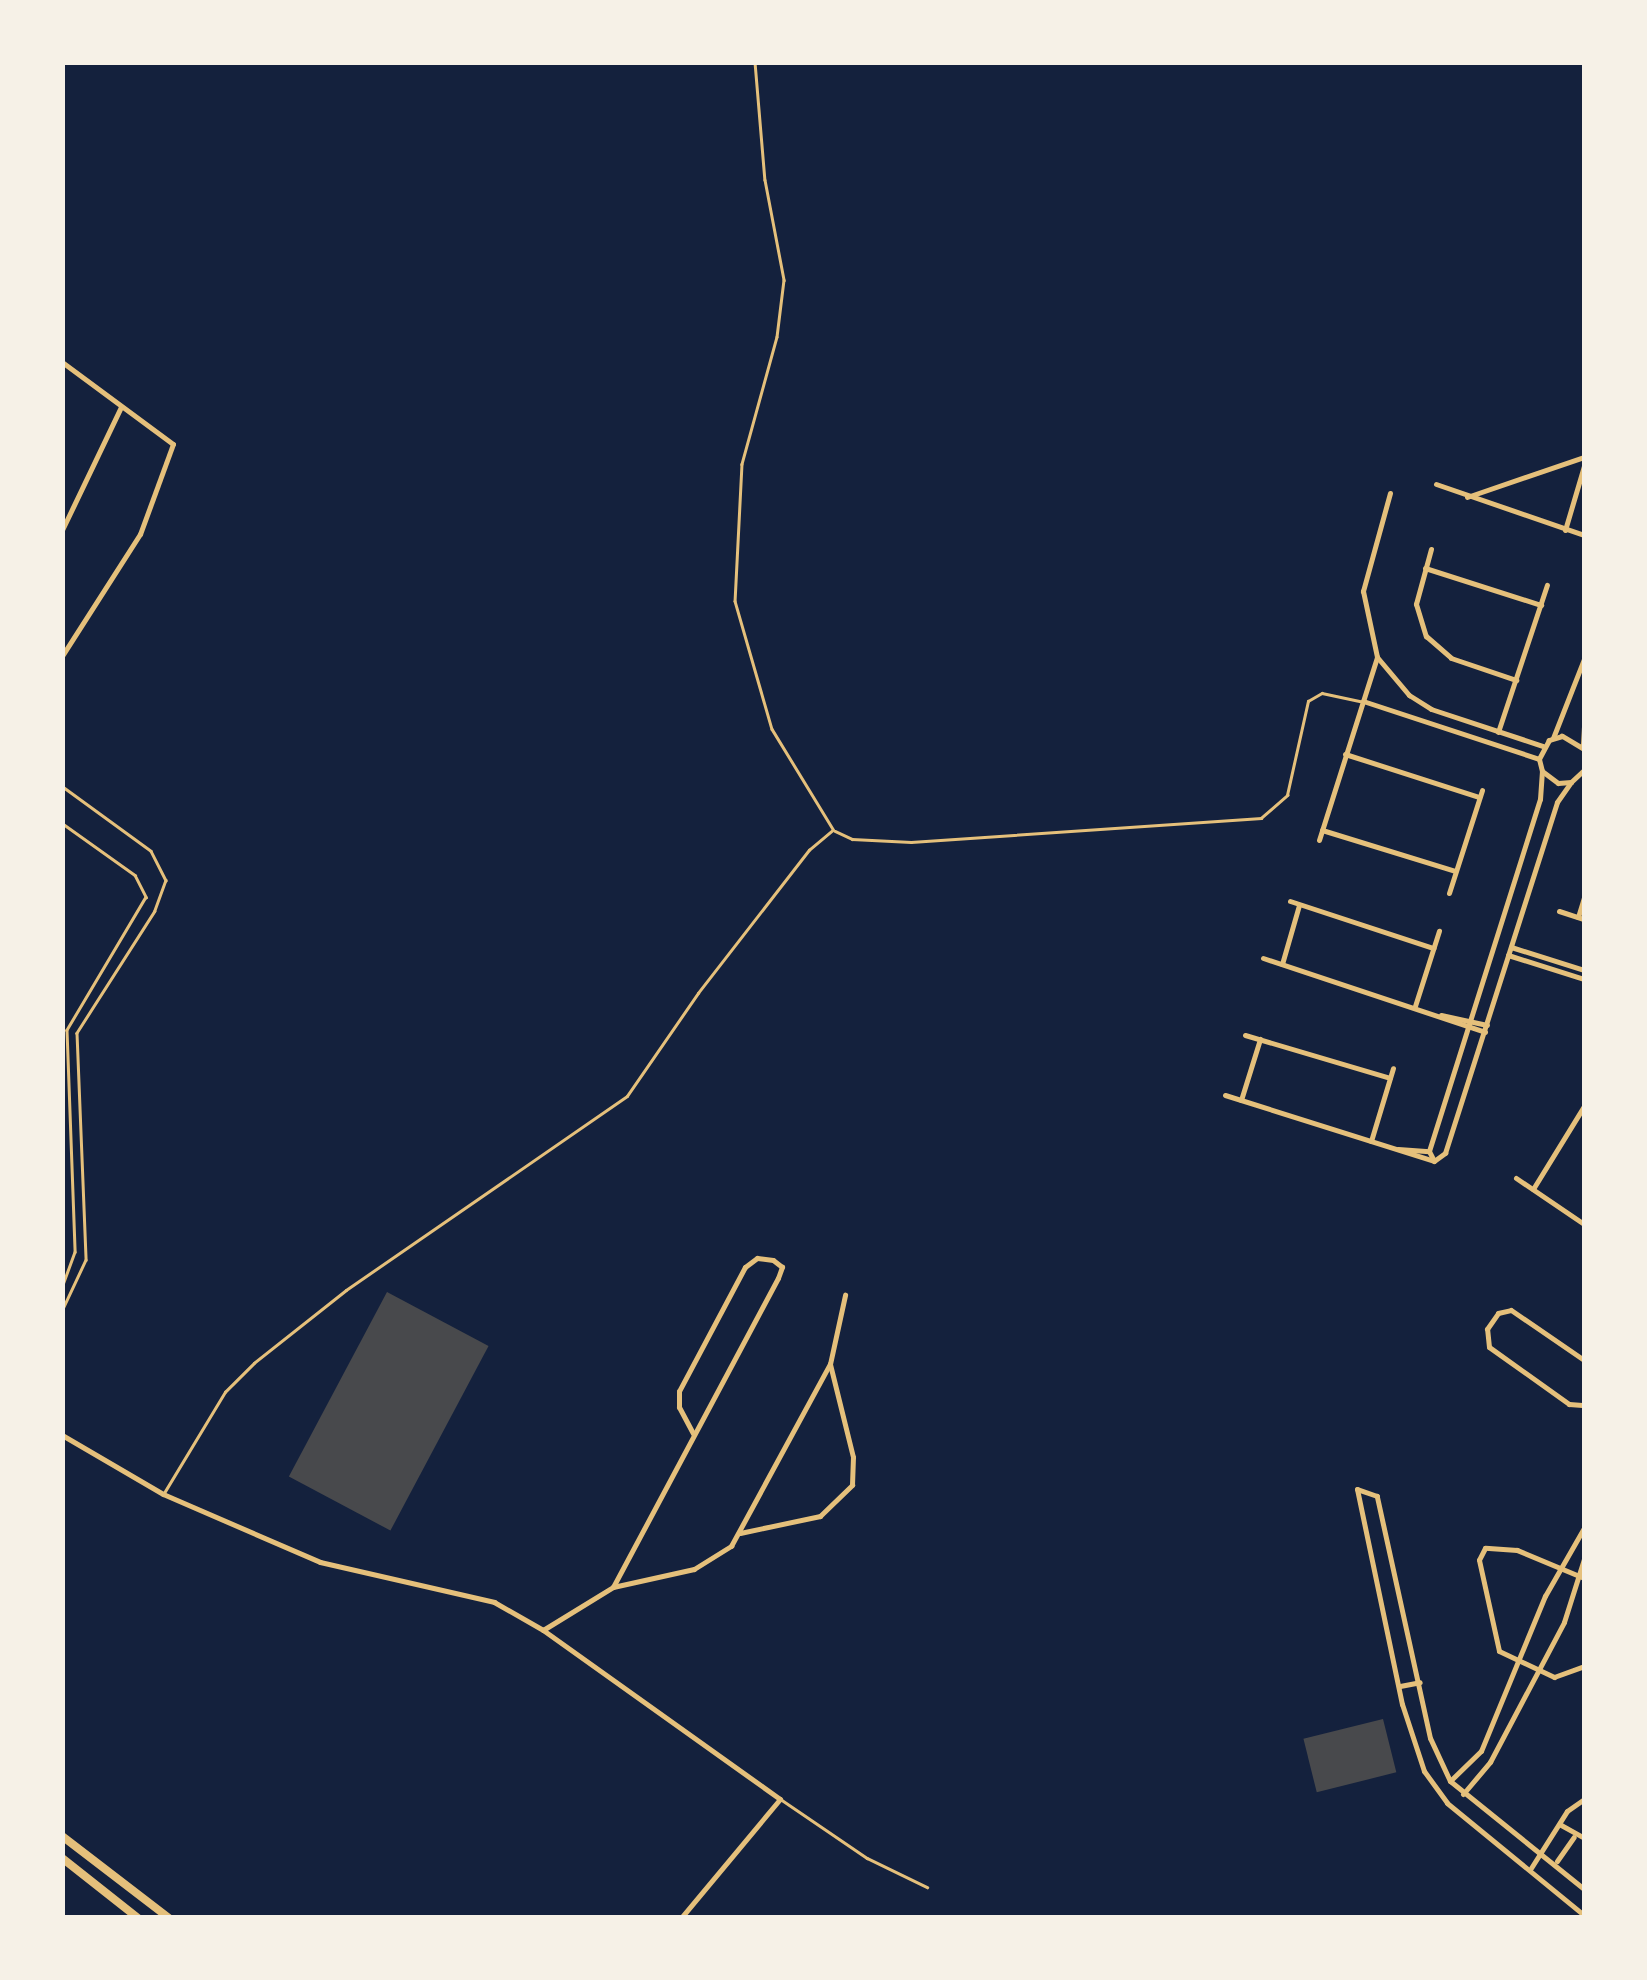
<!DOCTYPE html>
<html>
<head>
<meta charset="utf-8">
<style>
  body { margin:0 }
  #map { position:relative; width:1647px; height:1980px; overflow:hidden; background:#14213d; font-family:"Alegreya Sans",sans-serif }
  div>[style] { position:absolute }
  .building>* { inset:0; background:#48494c; transform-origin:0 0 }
  .service>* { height:2.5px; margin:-1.25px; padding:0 1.25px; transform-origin:1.25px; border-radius:1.25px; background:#e5c07b }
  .minor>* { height:5px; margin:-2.5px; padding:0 2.5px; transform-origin:2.5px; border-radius:2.5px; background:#e5c07b }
  .primary>* { height:8px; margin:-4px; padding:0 4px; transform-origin:4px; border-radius:4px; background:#e5c07b }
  span { translate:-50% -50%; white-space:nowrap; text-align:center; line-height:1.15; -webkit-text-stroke:10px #f6f1e7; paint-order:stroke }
  .frame { position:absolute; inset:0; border:65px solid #f6f1e7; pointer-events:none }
</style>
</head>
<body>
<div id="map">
  <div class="building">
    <i style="left:387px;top:1292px;width:115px;height:209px;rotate:28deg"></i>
    <i style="left:1383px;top:1719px;width:55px;height:82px;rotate:76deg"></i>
  </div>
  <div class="service">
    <i style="left:755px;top:62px;width:118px;rotate:85.2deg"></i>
    <i style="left:765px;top:180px;width:102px;rotate:79.2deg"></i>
    <i style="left:784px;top:280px;width:57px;rotate:97deg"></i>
    <i style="left:777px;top:337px;width:132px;rotate:105.4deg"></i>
    <i style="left:742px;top:464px;width:137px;rotate:92.9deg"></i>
    <i style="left:735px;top:601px;width:133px;rotate:73.9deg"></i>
    <i style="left:772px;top:729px;width:117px;rotate:58.6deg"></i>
    <i style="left:62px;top:786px;width:110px;rotate:36.1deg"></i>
    <i style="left:151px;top:851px;width:33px;rotate:63deg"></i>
    <i style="left:166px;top:880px;width:33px;rotate:110deg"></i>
    <i style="left:155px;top:911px;width:145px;rotate:122.6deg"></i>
    <i style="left:77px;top:1033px;width:227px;rotate:87.7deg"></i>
    <i style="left:86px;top:1260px;width:56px;rotate:115.2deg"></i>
    <i style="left:62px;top:823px;width:90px;rotate:35.5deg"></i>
    <i style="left:135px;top:875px;width:25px;rotate:63deg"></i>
    <i style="left:146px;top:897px;width:155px;rotate:120.7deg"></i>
    <i style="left:67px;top:1030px;width:222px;rotate:87.9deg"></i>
    <i style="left:75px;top:1252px;width:38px;rotate:110deg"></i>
    <i style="left:835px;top:831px;width:19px;rotate:25deg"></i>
    <i style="left:852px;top:839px;width:59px;rotate:2.9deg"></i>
    <i style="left:911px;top:842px;width:351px;rotate:-3.9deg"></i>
    <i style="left:1261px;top:818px;width:35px;rotate:-41deg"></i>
    <i style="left:1287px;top:795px;width:96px;rotate:-77.4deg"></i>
    <i style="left:1308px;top:701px;width:16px;rotate:-30deg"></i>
    <i style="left:1322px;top:693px;width:39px;rotate:12deg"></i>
    <i style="left:164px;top:1493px;width:118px;rotate:-58.9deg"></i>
    <i style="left:225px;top:1392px;width:41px;rotate:-45deg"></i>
    <i style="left:254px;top:1363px;width:117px;rotate:-38.4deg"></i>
    <i style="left:346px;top:1290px;width:341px;rotate:-34.6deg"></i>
    <i style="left:627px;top:1096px;width:125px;rotate:-55.4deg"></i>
    <i style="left:698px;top:993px;width:181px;rotate:-52.2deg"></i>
    <i style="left:809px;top:850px;width:31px;rotate:-40deg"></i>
    <i style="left:782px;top:1800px;width:103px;rotate:34.3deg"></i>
    <i style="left:867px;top:1858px;width:67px;rotate:25.8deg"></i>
  </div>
  <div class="minor">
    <i style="left:1584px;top:62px;width:1px;rotate:90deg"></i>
    <i style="left:62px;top:362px;width:138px;rotate:36.5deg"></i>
    <i style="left:173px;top:444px;width:96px;rotate:110.1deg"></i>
    <i style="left:140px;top:534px;width:145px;rotate:122.6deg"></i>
    <i style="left:1436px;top:484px;width:157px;rotate:19deg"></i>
    <i style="left:1390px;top:493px;width:102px;rotate:105.4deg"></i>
    <i style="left:1363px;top:591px;width:67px;rotate:78deg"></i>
    <i style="left:1377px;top:657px;width:50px;rotate:49.9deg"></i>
    <i style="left:1409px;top:695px;width:26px;rotate:32deg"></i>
    <i style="left:1431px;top:709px;width:118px;rotate:18.3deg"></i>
    <i style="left:1467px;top:497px;width:124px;rotate:-18.9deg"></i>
    <i style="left:62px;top:530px;width:136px;rotate:-64.4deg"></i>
    <i style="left:1565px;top:530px;width:67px;rotate:-73.5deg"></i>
    <i style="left:1431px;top:549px;width:57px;rotate:105.3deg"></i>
    <i style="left:1416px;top:604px;width:34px;rotate:73deg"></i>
    <i style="left:1426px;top:636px;width:33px;rotate:41deg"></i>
    <i style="left:1451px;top:658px;width:69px;rotate:18.7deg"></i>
    <i style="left:1425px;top:568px;width:122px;rotate:17.7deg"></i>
    <i style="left:1363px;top:701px;width:185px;rotate:18.2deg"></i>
    <i style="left:1498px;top:732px;width:155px;rotate:-71.6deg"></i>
    <i style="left:1553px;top:738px;width:85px;rotate:-68.6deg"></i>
    <i style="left:1583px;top:745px;width:18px;rotate:-87deg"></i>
    <i style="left:1584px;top:749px;width:26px;rotate:-149deg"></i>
    <i style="left:1562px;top:736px;width:14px;rotate:163deg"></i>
    <i style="left:1549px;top:740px;width:21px;rotate:118deg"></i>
    <i style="left:1539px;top:759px;width:12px;rotate:76deg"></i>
    <i style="left:1542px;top:771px;width:20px;rotate:37deg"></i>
    <i style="left:1558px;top:783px;width:13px;rotate:-4deg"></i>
    <i style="left:1571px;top:782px;width:18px;rotate:-43deg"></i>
    <i style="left:1345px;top:754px;width:141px;rotate:17.8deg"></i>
    <i style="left:1322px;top:830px;width:139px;rotate:17.1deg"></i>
    <i style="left:1319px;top:840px;width:192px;rotate:-72.4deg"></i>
    <i style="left:1449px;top:893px;width:108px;rotate:-72.2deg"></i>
    <i style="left:1290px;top:901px;width:151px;rotate:18.2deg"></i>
    <i style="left:1559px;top:911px;width:26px;rotate:18deg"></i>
    <i style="left:1578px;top:917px;width:21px;rotate:-73deg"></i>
    <i style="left:1511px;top:947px;width:77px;rotate:17.5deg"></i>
    <i style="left:1508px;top:955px;width:80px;rotate:17.5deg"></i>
    <i style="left:1263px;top:958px;width:234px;rotate:18.4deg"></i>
    <i style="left:1282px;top:964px;width:61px;rotate:-73.9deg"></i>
    <i style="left:1415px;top:1006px;width:79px;rotate:-72.3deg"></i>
    <i style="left:1441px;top:1015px;width:47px;rotate:12.3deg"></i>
    <i style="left:1245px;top:1035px;width:151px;rotate:16.5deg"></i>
    <i style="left:1225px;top:1095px;width:219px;rotate:17.5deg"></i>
    <i style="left:1241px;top:1100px;width:64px;rotate:-72.7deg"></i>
    <i style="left:1371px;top:1141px;width:76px;rotate:-73.2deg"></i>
    <i style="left:1398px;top:1149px;width:31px;rotate:4deg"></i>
    <i style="left:1434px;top:1161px;width:11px;rotate:-117deg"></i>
    <i style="left:1429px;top:1151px;width:369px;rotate:-72.5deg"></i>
    <i style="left:1540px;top:799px;width:28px;rotate:-86deg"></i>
    <i style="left:1434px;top:1161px;width:14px;rotate:-36deg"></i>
    <i style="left:1445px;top:1153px;width:368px;rotate:-72.3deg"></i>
    <i style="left:1557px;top:802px;width:24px;rotate:-55deg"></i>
    <i style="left:1516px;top:1178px;width:82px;rotate:34.1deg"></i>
    <i style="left:1533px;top:1189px;width:97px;rotate:-58.4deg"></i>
    <i style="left:1582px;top:1405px;width:13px;rotate:-176deg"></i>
    <i style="left:1569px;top:1404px;width:98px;rotate:-144.5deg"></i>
    <i style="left:1489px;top:1347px;width:18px;rotate:-96deg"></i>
    <i style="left:1487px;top:1329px;width:19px;rotate:-55deg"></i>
    <i style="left:1498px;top:1313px;width:13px;rotate:-13deg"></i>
    <i style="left:1511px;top:1310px;width:88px;rotate:34.4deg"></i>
    <i style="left:62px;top:1435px;width:117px;rotate:30.3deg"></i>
    <i style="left:163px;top:1494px;width:171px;rotate:23.4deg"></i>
    <i style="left:320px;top:1562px;width:179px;rotate:12.9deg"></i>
    <i style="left:494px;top:1602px;width:56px;rotate:29.7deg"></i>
    <i style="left:543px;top:1630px;width:291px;rotate:35.5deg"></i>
    <i style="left:780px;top:1799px;width:155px;rotate:129.8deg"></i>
    <i style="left:1584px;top:1475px;width:30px;rotate:90deg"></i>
    <i style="left:740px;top:1533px;width:82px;rotate:-12deg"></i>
    <i style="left:820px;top:1516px;width:45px;rotate:-44.1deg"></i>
    <i style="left:852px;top:1485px;width:28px;rotate:-88deg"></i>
    <i style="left:853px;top:1457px;width:96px;rotate:-103.9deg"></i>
    <i style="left:1584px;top:1578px;width:73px;rotate:-157.3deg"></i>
    <i style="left:1517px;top:1550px;width:32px;rotate:-176deg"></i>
    <i style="left:1485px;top:1548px;width:13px;rotate:117deg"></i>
    <i style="left:1479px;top:1560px;width:93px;rotate:77.6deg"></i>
    <i style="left:1499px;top:1651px;width:61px;rotate:25.3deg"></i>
    <i style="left:1554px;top:1677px;width:32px;rotate:-20deg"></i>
    <i style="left:613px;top:1587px;width:350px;rotate:-61.9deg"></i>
    <i style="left:778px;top:1278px;width:12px;rotate:-70deg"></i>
    <i style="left:782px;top:1267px;width:11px;rotate:-142deg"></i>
    <i style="left:773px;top:1260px;width:16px;rotate:-173deg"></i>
    <i style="left:757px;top:1258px;width:15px;rotate:143deg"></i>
    <i style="left:745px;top:1267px;width:140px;rotate:118deg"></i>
    <i style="left:679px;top:1391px;width:16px;rotate:90deg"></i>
    <i style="left:679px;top:1407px;width:30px;rotate:62deg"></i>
    <i style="left:543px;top:1630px;width:82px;rotate:-31.6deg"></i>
    <i style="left:613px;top:1587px;width:83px;rotate:-12.5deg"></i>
    <i style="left:694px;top:1569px;width:44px;rotate:-31.9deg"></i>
    <i style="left:731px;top:1546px;width:207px;rotate:-61.5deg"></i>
    <i style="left:830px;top:1364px;width:71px;rotate:-77.7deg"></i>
    <i style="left:1400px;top:1686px;width:20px;rotate:-11deg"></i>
    <i style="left:1450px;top:1781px;width:43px;rotate:-44.1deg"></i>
    <i style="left:1481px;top:1751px;width:168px;rotate:-67.6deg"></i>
    <i style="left:1545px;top:1596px;width:78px;rotate:-60.2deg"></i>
    <i style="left:1463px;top:1794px;width:42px;rotate:-49.8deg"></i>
    <i style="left:1490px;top:1762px;width:158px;rotate:-62.1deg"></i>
    <i style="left:1564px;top:1622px;width:66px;rotate:-72.4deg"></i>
    <i style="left:1561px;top:1825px;width:26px;rotate:29deg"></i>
    <i style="left:1557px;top:1861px;width:29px;rotate:-55deg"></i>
    <i style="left:1531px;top:1868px;width:67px;rotate:-57.7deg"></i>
    <i style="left:1567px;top:1811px;width:21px;rotate:-35deg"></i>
    <i style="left:1584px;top:1889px;width:172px;rotate:-141.1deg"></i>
    <i style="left:1450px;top:1781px;width:47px;rotate:-114.9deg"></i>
    <i style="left:1430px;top:1738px;width:248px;rotate:-102.4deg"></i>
    <i style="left:1377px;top:1496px;width:21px;rotate:-161deg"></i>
    <i style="left:1357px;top:1489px;width:220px;rotate:78.2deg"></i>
    <i style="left:1402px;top:1704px;width:71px;rotate:71.8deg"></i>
    <i style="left:1424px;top:1771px;width:39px;rotate:54deg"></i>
    <i style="left:1447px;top:1803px;width:177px;rotate:39.3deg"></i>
  </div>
  <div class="primary">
    <i style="left:62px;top:1836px;width:135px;rotate:37.5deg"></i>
    <i style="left:62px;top:1858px;width:97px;rotate:38.3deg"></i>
  </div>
  <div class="frame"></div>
</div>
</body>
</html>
